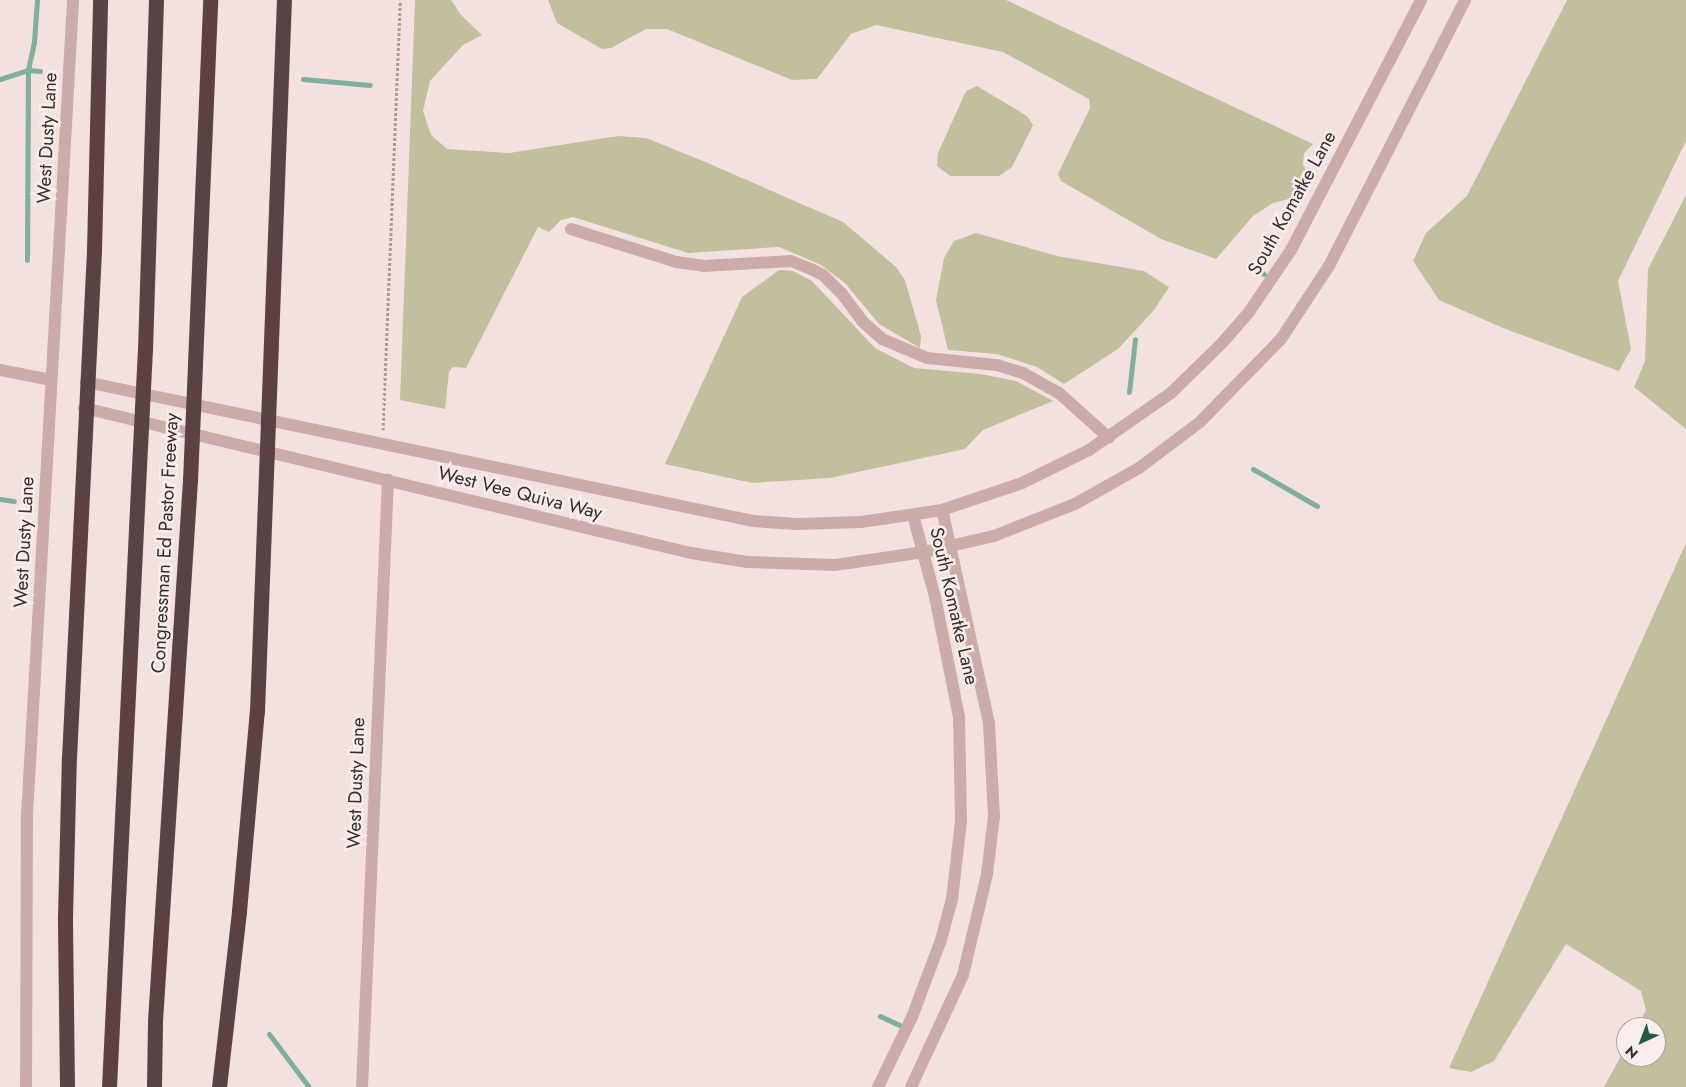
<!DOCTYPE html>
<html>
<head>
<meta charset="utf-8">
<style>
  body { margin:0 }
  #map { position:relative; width:1686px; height:1087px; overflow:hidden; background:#f3e1df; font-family:Jost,sans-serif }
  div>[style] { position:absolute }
  .green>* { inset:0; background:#c2bf9f }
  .stream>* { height:5px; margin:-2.5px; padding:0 2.5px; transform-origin:2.5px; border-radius:2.5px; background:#7eb09d }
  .path>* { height:3px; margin-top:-1.5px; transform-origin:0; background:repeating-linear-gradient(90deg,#b79595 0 2.5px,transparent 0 5px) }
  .minor>* { height:12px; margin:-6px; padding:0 6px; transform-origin:6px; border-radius:6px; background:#ccacab }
  .highway>* { height:15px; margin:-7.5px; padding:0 7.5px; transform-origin:7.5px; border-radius:7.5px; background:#5a4144 }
  .highway-bridge>* { height:15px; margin:-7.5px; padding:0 7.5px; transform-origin:7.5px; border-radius:7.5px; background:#5a4144 }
  span { translate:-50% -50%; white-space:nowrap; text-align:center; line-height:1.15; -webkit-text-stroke:5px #faeeec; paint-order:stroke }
  .street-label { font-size:19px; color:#392a2c }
  .north { position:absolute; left:1616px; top:1017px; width:50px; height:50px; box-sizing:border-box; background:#faeeec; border:1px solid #ada09f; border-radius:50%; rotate:223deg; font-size:14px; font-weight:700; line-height:20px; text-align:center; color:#392a2c }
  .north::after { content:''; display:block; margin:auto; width:18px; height:22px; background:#1f5b45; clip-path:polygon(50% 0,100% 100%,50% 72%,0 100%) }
</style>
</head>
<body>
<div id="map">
  <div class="green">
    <i style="clip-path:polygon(415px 0,451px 0,461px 15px,482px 35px,463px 45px,430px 81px,423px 111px,431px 135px,447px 149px,509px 153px,618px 136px,646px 138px,703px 161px,843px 222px,896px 267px,905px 280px,921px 336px,920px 348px,879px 324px,845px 283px,821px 265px,779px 247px,688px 253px,573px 217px,561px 220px,549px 232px,538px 227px,466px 368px,453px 367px,449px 372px,445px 409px,400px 400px)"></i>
    <i style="clip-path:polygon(548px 0,1006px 0,1313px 144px,1304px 153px,1303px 164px,1312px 180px,1301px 196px,1273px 203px,1253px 216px,1216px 259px,1161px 239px,1061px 181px,1058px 174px,1090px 108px,1089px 99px,1003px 52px,876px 25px,851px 34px,817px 79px,792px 80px,667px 29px,646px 29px,611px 48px,602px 49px,557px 23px)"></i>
    <i style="clip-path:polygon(1567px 0,1686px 0,1686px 141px,1618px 281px,1631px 349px,1619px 371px,1503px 328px,1439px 300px,1413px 261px,1426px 233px,1467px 196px)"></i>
    <i style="clip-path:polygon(977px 86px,1027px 116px,1033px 125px,1012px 167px,999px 176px,950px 176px,937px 166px,938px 153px,966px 91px)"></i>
    <i style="clip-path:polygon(1686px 195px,1686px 429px,1634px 387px,1645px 361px,1648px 269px)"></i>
    <i style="clip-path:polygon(976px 233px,1057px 256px,1144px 271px,1169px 287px,1154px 310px,1118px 349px,1064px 384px,1037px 367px,997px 354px,948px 350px,936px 300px,944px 258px,954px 241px)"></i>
    <i style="clip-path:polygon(779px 270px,793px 271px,812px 281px,875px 348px,914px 368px,981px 374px,1016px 381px,1053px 401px,983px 430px,965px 449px,830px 478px,752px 483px,665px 464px,742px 297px)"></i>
    <i style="clip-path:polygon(1686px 543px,1686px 1087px,1604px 1087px,1626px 1047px,1626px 1057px,1656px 1057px,1656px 1027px,1637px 1027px,1646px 1010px,1641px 991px,1566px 944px,1494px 1061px,1471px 1072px,1449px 1068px)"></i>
  </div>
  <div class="stream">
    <i style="left:0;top:79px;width:29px;rotate:-18deg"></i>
    <i style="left:28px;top:70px;width:12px;rotate:5deg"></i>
    <i style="left:303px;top:79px;width:67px;rotate:5.1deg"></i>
    <i style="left:27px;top:260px;width:190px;rotate:-89.7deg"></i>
    <i style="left:28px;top:70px;width:29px;rotate:-78deg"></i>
    <i style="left:34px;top:42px;width:42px;rotate:-85.9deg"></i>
    <i style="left:1250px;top:264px;width:17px;rotate:36deg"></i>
    <i style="left:1129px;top:392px;width:53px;rotate:-83.5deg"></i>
    <i style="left:1253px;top:469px;width:74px;rotate:30deg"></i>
    <i style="left:0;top:499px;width:14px;rotate:8deg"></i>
    <i style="left:880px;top:1016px;width:21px;rotate:25deg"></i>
    <i style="left:269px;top:1034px;width:66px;rotate:53deg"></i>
  </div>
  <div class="path">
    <i style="left:383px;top:430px;width:430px;rotate:-87.7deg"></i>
  </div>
  <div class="minor">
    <i style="left:571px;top:229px;width:110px;rotate:17.4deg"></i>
    <i style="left:676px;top:262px;width:28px;rotate:8deg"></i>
    <i style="left:704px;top:266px;width:87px;rotate:-3.3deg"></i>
    <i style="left:791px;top:261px;width:22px;rotate:22deg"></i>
    <i style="left:811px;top:269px;width:13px;rotate:27deg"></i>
    <i style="left:823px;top:275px;width:27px;rotate:45deg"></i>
    <i style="left:842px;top:294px;width:34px;rotate:53deg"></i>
    <i style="left:862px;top:321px;width:27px;rotate:42deg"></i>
    <i style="left:882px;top:339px;width:49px;rotate:22.9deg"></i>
    <i style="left:927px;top:358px;width:70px;rotate:5.7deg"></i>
    <i style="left:997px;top:365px;width:27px;rotate:17deg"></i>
    <i style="left:1023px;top:373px;width:41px;rotate:29.1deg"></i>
    <i style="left:1059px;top:393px;width:67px;rotate:42deg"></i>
    <i style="left:0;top:370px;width:52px;rotate:11.1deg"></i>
    <i style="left:86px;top:382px;width:681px;rotate:11.77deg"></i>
    <i style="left:753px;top:521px;width:44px;rotate:3.9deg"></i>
    <i style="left:797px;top:524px;width:64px;rotate:-1.8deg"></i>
    <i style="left:861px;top:522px;width:82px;rotate:-8.4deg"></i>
    <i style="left:942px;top:510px;width:84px;rotate:-18.6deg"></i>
    <i style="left:1022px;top:483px;width:75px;rotate:-26.2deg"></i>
    <i style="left:1089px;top:450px;width:100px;rotate:-34.8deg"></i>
    <i style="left:1171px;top:393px;width:73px;rotate:-44.4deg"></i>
    <i style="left:1223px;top:342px;width:40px;rotate:-49deg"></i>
    <i style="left:1249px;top:312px;width:75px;rotate:-55.9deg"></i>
    <i style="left:1291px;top:250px;width:282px;rotate:-62.5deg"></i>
    <i style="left:84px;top:408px;width:624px;rotate:13.44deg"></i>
    <i style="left:691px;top:553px;width:57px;rotate:9.1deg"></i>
    <i style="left:747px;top:562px;width:88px;rotate:2deg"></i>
    <i style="left:835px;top:565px;width:90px;rotate:-8.3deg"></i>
    <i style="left:924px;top:552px;width:72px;rotate:-12.9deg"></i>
    <i style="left:994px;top:536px;width:87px;rotate:-21.6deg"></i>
    <i style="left:1075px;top:504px;width:73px;rotate:-29.4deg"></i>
    <i style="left:1139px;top:468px;width:76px;rotate:-37deg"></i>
    <i style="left:1200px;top:422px;width:116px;rotate:-45.7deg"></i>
    <i style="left:1281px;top:339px;width:87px;rotate:-56.7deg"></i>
    <i style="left:1329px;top:266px;width:299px;rotate:-62.9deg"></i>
    <i style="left:26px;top:1087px;width:271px;rotate:-89.8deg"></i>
    <i style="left:27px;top:816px;width:817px;rotate:-86.77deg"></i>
    <i style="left:362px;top:1087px;width:608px;rotate:-87.55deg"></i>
    <i style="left:878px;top:1087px;width:78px;rotate:-64.1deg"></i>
    <i style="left:912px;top:1017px;width:82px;rotate:-69.4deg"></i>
    <i style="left:941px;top:940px;width:42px;rotate:-75deg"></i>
    <i style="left:952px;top:899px;width:79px;rotate:-83.4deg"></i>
    <i style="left:961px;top:821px;width:104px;rotate:-91.1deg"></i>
    <i style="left:959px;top:717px;width:122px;rotate:-101.3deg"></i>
    <i style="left:935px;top:597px;width:85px;rotate:-105deg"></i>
    <i style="left:911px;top:1087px;width:123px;rotate:-65.1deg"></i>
    <i style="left:963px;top:975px;width:104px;rotate:-76.6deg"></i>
    <i style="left:987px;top:874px;width:58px;rotate:-83.1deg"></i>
    <i style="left:994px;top:816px;width:93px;rotate:-93.1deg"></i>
    <i style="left:989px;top:723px;width:218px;rotate:-102.4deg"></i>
  </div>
  <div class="highway">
    <i style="left:145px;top:350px;width:350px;rotate:-88.2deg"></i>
    <i style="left:195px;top:364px;width:364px;rotate:-87.6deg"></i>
    <i style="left:67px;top:1087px;width:170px;rotate:-90.7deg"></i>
    <i style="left:65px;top:917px;width:159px;rotate:-88.6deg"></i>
    <i style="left:69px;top:758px;width:509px;rotate:-87.18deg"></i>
    <i style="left:94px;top:250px;width:250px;rotate:-88.6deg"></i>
    <i style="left:109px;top:1087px;width:621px;rotate:-87.23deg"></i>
    <i style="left:154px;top:1087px;width:66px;rotate:-89.1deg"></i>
    <i style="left:155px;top:1021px;width:542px;rotate:-86.3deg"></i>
    <i style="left:219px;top:1087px;width:177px;rotate:-83.5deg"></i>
    <i style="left:239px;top:911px;width:201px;rotate:-84.9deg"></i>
    <i style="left:257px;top:711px;width:712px;rotate:-87.83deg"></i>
  </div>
  <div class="highway-bridge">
    <i style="left:139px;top:467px;width:117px;rotate:-87.1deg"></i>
    <i style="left:190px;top:480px;width:116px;rotate:-87.5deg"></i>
  </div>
  <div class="street-label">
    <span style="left:47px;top:138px;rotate:-87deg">West Dusty Lane</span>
    <span style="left:1292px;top:203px;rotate:-61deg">South Komatke Lane</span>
    <span style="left:520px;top:493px;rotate:14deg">West Vee Quiva Way</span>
    <span style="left:24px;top:542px;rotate:-87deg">West Dusty Lane</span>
    <span style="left:165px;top:543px;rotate:-87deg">Congressman Ed Pastor Freeway</span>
    <span style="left:954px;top:606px;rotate:77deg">South Komatke Lane</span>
    <span style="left:356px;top:783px;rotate:-88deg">West Dusty Lane</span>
  </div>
  <div class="north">N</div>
</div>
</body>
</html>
